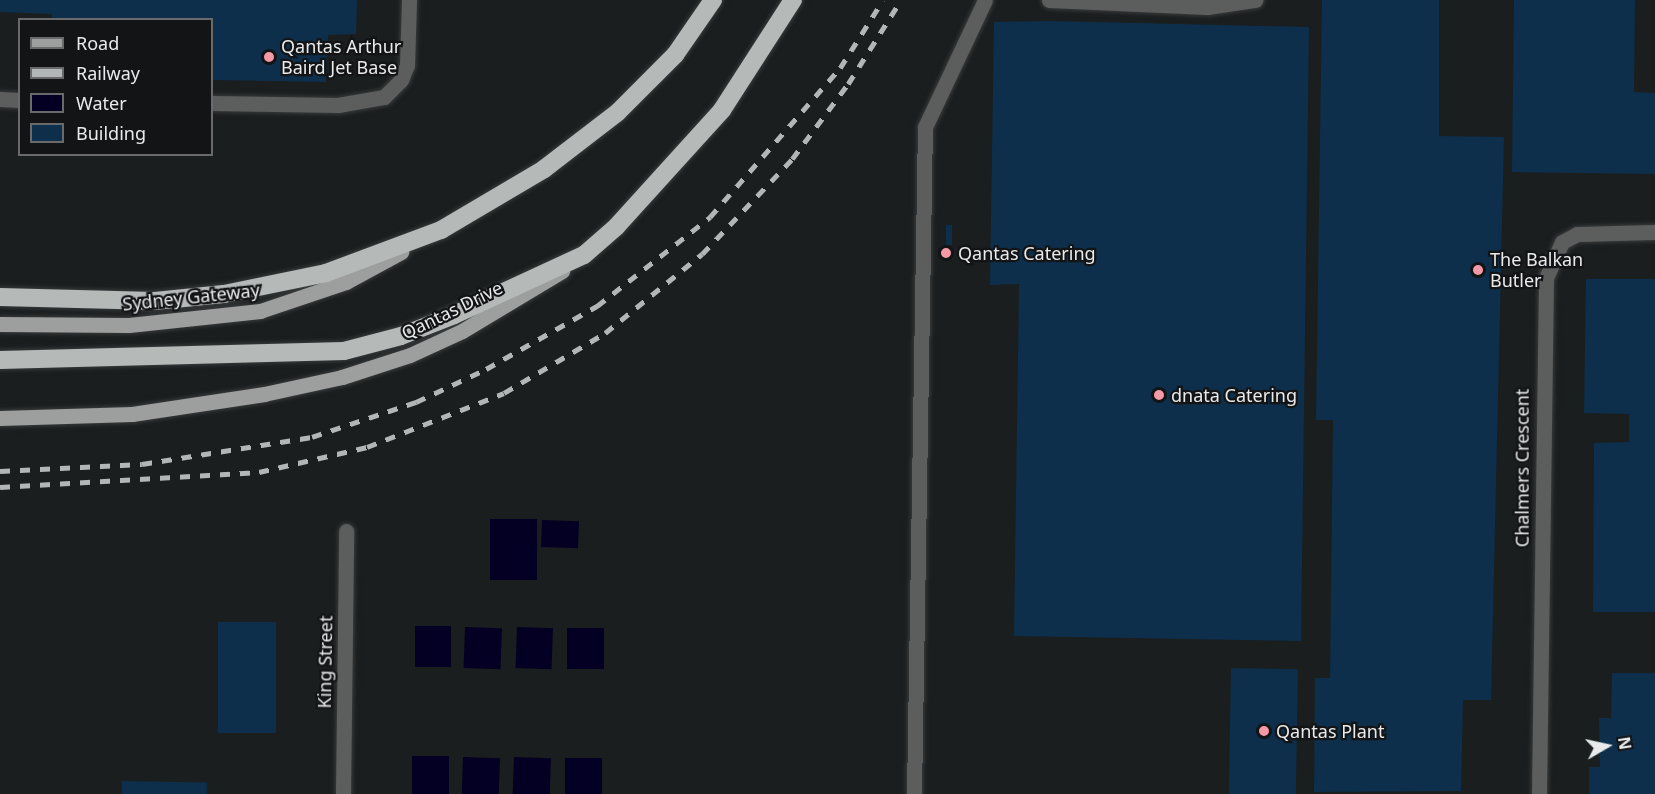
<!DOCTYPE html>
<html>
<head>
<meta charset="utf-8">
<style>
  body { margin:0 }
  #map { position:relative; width:1655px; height:794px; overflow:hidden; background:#1b1e1e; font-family:"Noto Sans",sans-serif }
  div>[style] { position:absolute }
  .water>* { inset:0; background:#040024; transform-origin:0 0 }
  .building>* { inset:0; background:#0d2f4b; transform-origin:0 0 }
  .roads { filter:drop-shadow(0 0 2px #383b3b) drop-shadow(0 0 2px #383b3b) }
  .minor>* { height:15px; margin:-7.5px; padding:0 7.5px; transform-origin:7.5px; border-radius:7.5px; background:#5c5e5d }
  .major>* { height:15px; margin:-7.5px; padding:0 7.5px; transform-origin:7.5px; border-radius:7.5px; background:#9c9f9e }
  .highway>* { height:18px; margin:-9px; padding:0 9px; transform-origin:9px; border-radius:9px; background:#b5b9b8 }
  .rail>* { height:4.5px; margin-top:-2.25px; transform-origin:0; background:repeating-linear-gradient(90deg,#b3b6b6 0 10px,transparent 0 20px) }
  .dots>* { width:16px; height:16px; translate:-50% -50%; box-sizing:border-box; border:3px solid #121415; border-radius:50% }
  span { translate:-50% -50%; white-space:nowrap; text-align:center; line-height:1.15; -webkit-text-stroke:4.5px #121415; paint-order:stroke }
  .poi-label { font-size:18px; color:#e8eaeb }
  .left { translate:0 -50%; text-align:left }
  .street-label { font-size:18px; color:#e8eaeb }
  .legend { position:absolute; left:18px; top:18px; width:195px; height:138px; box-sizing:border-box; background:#121415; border:2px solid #686a6b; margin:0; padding:8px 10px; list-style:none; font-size:18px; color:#e8eaeb }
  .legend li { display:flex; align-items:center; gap:12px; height:30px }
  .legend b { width:30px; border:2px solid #686a6b }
  .north { position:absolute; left:1577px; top:716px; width:60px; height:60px; -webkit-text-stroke:4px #121415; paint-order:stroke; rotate:81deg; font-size:16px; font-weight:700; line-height:24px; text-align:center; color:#e8eaeb }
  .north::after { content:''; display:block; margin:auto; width:21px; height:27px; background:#e8eaeb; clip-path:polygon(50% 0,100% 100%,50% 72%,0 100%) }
</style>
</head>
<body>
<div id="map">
  <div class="water">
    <i style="left:490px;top:519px;width:47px;height:61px"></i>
    <i style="left:542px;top:520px;width:37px;height:27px;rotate:2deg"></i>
    <i style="left:415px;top:626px;width:36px;height:41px"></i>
    <i style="left:465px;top:627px;width:37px;height:41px;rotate:2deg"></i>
    <i style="left:517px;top:627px;width:36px;height:41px;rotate:2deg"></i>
    <i style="left:567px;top:628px;width:37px;height:41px"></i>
    <i style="left:412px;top:756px;width:37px;height:38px"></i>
    <i style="left:463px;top:757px;width:37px;height:37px;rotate:2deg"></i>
    <i style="left:514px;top:757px;width:37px;height:37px;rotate:2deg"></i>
    <i style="left:565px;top:758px;width:37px;height:36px"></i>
  </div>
  <div class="building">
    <i style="clip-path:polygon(0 0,357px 0,356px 34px,328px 35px,326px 82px,212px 80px,212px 20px,52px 20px,52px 14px,0 12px)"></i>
    <i style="clip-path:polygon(1322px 0,1439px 0,1439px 136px,1504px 137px,1491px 700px,1463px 700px,1461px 791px,1314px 792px,1315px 678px,1330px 678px,1333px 420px,1316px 420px)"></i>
    <i style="clip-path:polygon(1514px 0,1635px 0,1634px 92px,1655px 93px,1655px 174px,1512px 172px)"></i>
    <i style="clip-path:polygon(1052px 21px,1309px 27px,1301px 641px,1014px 636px,1019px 284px,990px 285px,994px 22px)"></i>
    <i style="left:946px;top:225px;width:6px;height:20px"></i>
    <i style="clip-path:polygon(1586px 279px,1655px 279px,1655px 612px,1593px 612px,1594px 443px,1629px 442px,1629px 414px,1584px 413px)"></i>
    <i style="left:218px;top:622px;width:58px;height:111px"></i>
    <i style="left:1231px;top:668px;width:67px;height:126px;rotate:1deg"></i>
    <i style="clip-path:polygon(1612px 673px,1655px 673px,1655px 794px,1589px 794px,1589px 767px,1600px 767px,1599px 718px,1611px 718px)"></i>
    <i style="left:122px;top:781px;width:85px;height:13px;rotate:1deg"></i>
  </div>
  <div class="roads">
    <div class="minor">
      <i style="left:1049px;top:0;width:158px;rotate:2.5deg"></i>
      <i style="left:1207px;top:7px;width:49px;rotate:-8.3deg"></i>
      <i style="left:0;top:99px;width:20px;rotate:3deg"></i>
      <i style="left:212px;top:103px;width:126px;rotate:0.9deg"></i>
      <i style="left:338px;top:105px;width:47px;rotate:-9.9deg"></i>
      <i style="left:384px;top:97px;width:24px;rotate:-45deg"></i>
      <i style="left:401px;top:80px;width:16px;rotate:-68deg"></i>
      <i style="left:407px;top:65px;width:65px;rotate:-88.2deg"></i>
      <i style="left:343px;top:794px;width:263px;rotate:-89.3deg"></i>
      <i style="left:914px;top:794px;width:667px;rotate:-89.06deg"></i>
      <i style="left:925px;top:127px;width:140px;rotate:-64.7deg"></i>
      <i style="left:1539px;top:794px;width:516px;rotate:-89.22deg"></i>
      <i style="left:1546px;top:278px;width:39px;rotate:-66deg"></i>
      <i style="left:1562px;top:242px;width:17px;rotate:-28deg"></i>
      <i style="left:1577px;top:234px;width:78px;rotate:-1.5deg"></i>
    </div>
    <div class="major">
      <i style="left:0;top:324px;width:129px;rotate:0.4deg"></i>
      <i style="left:129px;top:325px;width:132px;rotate:-6.1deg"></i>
      <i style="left:260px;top:311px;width:91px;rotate:-18.6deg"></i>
      <i style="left:346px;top:282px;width:63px;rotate:-28.6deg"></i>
      <i style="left:0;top:418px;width:132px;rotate:-1.7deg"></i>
      <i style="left:132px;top:414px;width:134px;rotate:-8.6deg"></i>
      <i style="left:264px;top:394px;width:80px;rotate:-12.3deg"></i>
      <i style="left:342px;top:377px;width:71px;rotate:-17.9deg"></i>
      <i style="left:410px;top:355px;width:57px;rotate:-24.8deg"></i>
      <i style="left:462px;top:331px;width:117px;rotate:-31deg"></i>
    </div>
    <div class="highway">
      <i style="left:0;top:297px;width:155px;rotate:1.5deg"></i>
      <i style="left:155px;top:301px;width:69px;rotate:-5.8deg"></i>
      <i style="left:224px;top:294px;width:104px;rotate:-11.6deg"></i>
      <i style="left:326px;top:273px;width:123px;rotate:-20.5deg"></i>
      <i style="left:441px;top:230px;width:120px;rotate:-30.6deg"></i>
      <i style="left:544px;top:169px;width:93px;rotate:-37.6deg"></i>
      <i style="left:618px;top:112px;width:81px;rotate:-45deg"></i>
      <i style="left:675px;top:55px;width:67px;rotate:-55.4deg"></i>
      <i style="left:0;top:360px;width:344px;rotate:-1.5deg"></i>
      <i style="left:344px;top:351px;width:59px;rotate:-14.7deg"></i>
      <i style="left:401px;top:336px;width:57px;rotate:-21.6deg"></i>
      <i style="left:454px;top:315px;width:143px;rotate:-24.8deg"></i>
      <i style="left:584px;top:255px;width:43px;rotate:-41.2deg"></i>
      <i style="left:616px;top:227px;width:158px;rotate:-47.8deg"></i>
      <i style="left:722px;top:110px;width:131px;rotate:-57.2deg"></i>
    </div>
  </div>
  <div class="rail">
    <i style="left:0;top:471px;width:142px;rotate:-2.8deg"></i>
    <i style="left:142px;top:464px;width:172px;rotate:-9deg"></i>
    <i style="left:312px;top:437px;width:110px;rotate:-18.6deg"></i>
    <i style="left:416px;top:402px;width:77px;rotate:-25.2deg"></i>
    <i style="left:486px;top:369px;width:128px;rotate:-29.6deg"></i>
    <i style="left:597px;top:306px;width:144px;rotate:-38.2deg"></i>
    <i style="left:710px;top:217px;width:198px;rotate:-48.9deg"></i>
    <i style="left:840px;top:68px;width:80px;rotate:-57.7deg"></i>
    <i style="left:0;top:487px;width:259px;rotate:-3.3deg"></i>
    <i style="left:259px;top:472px;width:111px;rotate:-13deg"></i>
    <i style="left:367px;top:447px;width:147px;rotate:-21.5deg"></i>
    <i style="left:504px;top:393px;width:117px;rotate:-30.7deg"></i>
    <i style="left:605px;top:333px;width:125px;rotate:-39.2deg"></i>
    <i style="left:702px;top:254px;width:131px;rotate:-46.5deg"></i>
    <i style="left:792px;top:159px;width:94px;rotate:-53.3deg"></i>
    <i style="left:848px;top:84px;width:99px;rotate:-57.8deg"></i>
  </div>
  <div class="dots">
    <i style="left:269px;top:57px;background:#f49aa6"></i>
    <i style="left:946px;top:253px;background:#f49aa6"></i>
    <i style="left:1478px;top:270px;background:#f49aa6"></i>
    <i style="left:1159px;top:395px;background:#f49aa6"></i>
    <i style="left:1264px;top:731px;background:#f49aa6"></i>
  </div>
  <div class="poi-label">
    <span class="left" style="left:281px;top:57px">Qantas Arthur<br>Baird Jet Base</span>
    <span class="left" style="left:958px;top:253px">Qantas Catering</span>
    <span class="left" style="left:1490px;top:270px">The Balkan<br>Butler</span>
    <span class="left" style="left:1171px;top:395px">dnata Catering</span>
    <span class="left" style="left:1276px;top:731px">Qantas Plant</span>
  </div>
  <div class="street-label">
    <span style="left:191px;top:297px;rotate:-6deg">Sydney Gateway</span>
    <span style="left:452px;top:310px;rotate:-26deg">Qantas Drive</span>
    <span style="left:1522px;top:468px;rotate:-90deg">Chalmers Crescent</span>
    <span style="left:325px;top:662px;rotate:-89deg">King Street</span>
  </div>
  <ul class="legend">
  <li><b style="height:8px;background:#9c9f9e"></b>Road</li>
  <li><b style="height:8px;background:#b3b6b6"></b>Railway</li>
  <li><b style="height:16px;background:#040024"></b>Water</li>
  <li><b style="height:16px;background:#0d2f4b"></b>Building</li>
  </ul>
  <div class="north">N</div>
</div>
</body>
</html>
